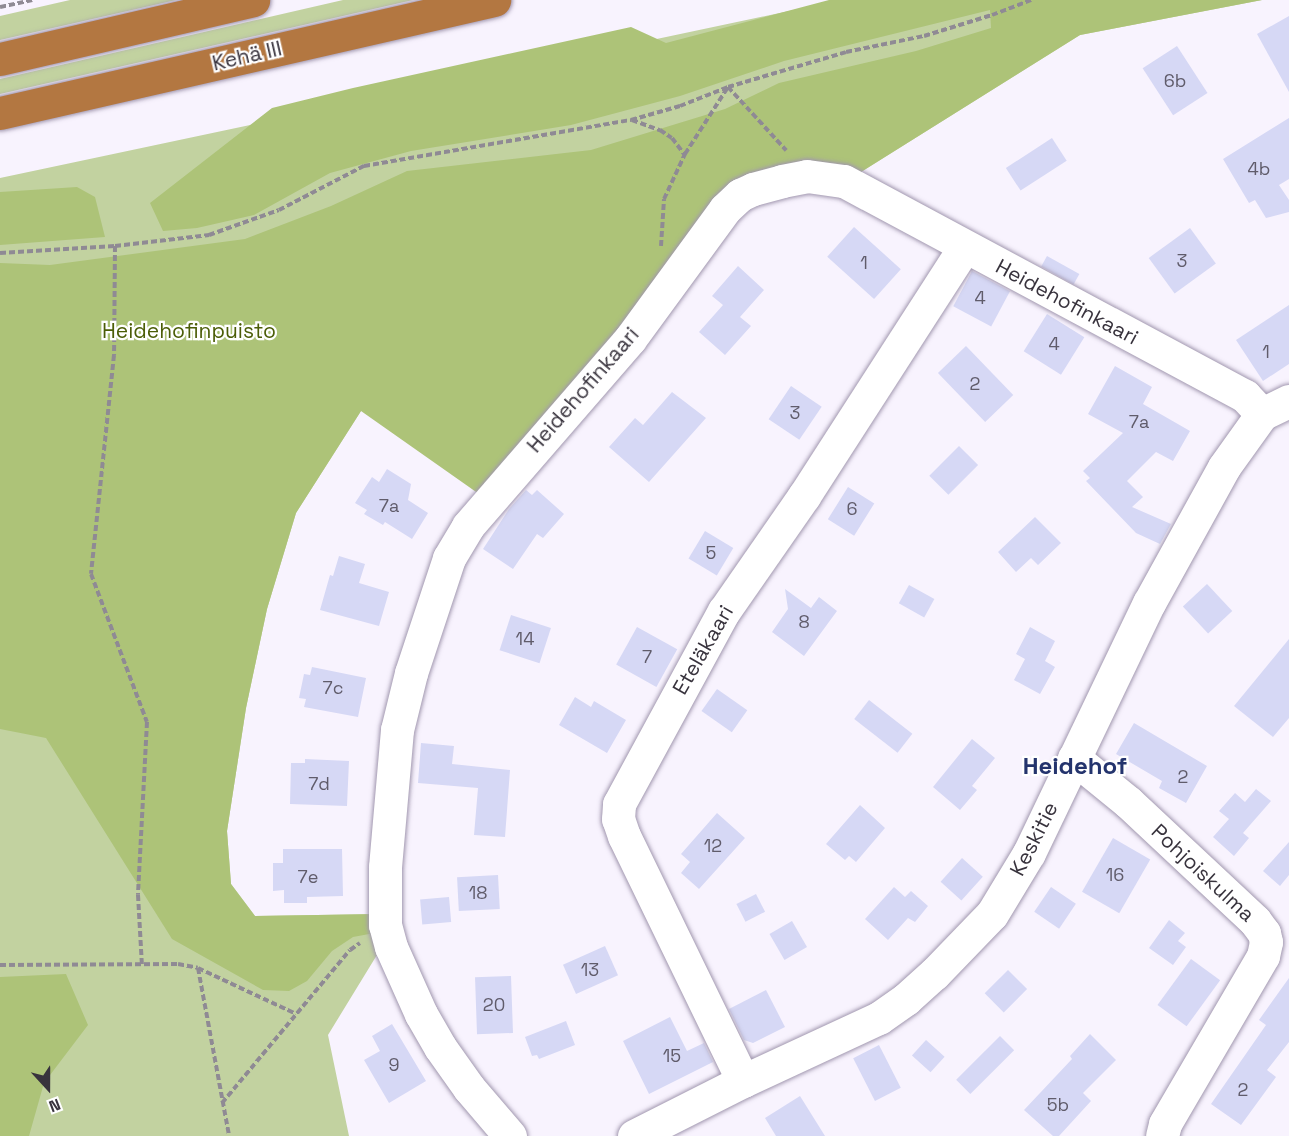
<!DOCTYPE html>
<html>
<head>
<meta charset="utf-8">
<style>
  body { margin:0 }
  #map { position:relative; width:1289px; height:1136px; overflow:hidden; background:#f8f3fe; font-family:"Space Grotesk",sans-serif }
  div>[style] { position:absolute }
  .green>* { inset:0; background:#c2d2a0 }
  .forest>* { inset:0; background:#adc378 }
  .building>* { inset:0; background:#d6d8f5; transform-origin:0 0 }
  .path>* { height:4px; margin-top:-2px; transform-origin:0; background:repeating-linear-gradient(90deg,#8f8a94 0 6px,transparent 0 9px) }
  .roads { filter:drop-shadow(0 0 2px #a197af) drop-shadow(0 0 2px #a197af) }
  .minor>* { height:33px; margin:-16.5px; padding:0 16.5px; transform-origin:16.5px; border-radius:16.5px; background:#fff }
  .highway>* { height:33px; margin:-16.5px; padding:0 16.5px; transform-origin:16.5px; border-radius:16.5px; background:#b37741 }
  span { translate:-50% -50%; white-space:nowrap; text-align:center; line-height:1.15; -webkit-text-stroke:4.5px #fff; paint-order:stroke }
  .number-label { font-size:18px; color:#605c6b }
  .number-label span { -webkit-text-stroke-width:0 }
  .street-label { font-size:21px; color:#38333d }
  .park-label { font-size:21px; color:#4b5d07 }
  .quarter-label { font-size:24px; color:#24346d; font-weight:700 }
  .north { position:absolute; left:18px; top:1058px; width:60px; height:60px; -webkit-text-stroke:4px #fff; paint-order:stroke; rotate:159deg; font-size:16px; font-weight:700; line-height:24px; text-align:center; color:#38333d }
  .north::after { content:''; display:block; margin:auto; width:21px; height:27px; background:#38333d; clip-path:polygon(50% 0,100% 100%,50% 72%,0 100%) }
</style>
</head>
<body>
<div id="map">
  <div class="green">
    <i style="clip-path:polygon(70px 0,176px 0,0 40px,0 16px)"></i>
    <i style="clip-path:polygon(343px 0,413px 0,0 94px,0 79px)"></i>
    <i style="clip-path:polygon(841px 0,1262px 0,1080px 35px,853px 177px,813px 169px,361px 411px,296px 513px,267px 609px,246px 708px,227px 831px,231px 884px,255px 916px,379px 914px,380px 950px,328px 1035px,349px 1136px,0 1136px,0 178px)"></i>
  </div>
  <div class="forest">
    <i style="clip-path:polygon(829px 0,1262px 0,1080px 35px,853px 177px,779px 169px,479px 494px,361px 411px,296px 513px,267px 609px,246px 708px,227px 831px,231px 884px,255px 916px,379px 914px,380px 932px,353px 937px,332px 951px,307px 981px,289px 991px,263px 990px,172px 939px,46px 738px,0 729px,0 263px,50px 265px,245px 239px,331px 206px,407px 171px,591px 150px,725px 109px,779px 83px,916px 51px,991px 28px,990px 10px,784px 61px,680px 96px,571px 125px,411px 151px,330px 173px,254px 215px,197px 228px,163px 231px,150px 203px,272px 108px,353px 88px,631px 27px,666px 43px)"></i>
    <i style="clip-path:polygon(77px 187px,95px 197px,105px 237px,0 245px,0 192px)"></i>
    <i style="clip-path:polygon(66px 974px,88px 1025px,44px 1083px,29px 1136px,0 1136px,0 977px)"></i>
  </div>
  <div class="building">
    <i style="clip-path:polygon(1289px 16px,1289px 92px,1257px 34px)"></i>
    <i style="left:1177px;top:46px;width:56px;height:41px;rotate:57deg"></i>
    <i style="clip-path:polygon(1289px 118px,1289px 179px,1279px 185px,1289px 200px,1289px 212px,1266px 218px,1255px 200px,1249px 203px,1223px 159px)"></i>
    <i style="left:1052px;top:138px;width:27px;height:55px;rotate:57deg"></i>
    <i style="left:854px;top:227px;width:63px;height:40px;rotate:42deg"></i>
    <i style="left:1190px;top:228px;width:44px;height:51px;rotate:54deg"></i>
    <i style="left:1047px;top:256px;width:37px;height:12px;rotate:29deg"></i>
    <i style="clip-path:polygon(738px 266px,764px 290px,740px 317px,751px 326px,725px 355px,699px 332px,723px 305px,712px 296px)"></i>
    <i style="left:972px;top:271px;width:43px;height:40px;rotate:28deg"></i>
    <i style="clip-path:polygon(1289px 305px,1289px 364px,1263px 381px,1236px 340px)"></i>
    <i style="left:1047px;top:314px;width:44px;height:44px;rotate:32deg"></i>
    <i style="left:966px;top:346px;width:68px;height:39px;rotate:46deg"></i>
    <i style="clip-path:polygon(1115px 366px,1152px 387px,1143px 404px,1190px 431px,1173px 461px,1156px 452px,1127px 481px,1143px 497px,1132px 507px,1171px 524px,1160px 544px,1136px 533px,1086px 481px,1090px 478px,1083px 471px,1123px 433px,1088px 414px)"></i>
    <i style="left:791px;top:386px;width:37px;height:40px;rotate:34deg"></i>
    <i style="clip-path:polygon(672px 392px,706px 418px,649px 482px,609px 447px,635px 418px,643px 425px)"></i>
    <i style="left:959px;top:446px;width:27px;height:42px;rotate:45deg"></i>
    <i style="clip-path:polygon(387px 469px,411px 484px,408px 500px,428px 513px,412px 539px,385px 522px,383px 525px,364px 514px,367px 510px,355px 503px,372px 477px,379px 482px)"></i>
    <i style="left:848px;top:487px;width:31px;height:38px;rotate:32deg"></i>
    <i style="clip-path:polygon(526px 490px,532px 495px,537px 490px,564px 514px,543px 538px,537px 534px,513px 569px,483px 549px,509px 509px)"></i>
    <i style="clip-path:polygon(1035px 517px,1061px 543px,1038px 565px,1031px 558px,1016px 572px,998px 552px)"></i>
    <i style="left:705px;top:531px;width:33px;height:32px;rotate:31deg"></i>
    <i style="clip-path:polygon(339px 556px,365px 564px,359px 583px,389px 592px,379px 626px,320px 610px,330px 575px,333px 576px)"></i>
    <i style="left:1207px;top:584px;width:37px;height:33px;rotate:47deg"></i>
    <i style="left:909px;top:585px;width:29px;height:21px;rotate:29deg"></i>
    <i style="clip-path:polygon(785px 589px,811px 608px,819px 597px,837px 611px,804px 656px,772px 632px,788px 609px)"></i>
    <i style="left:511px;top:615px;width:42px;height:37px;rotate:18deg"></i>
    <i style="left:637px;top:627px;width:46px;height:43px;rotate:29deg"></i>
    <i style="clip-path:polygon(1030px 627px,1055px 641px,1045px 661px,1055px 667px,1040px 694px,1014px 680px,1025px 659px,1016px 654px)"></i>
    <i style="clip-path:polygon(1289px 639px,1289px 718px,1273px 737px,1234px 706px)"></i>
    <i style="clip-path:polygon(312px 667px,366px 678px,358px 717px,304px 707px,306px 699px,299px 698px,304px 674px,310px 675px)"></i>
    <i style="left:717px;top:689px;width:37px;height:27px;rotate:35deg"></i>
    <i style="clip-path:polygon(575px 697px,591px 707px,594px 701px,626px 720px,607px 753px,559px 725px)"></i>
    <i style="left:869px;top:700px;width:55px;height:24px;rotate:38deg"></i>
    <i style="clip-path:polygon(1134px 723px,1207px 766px,1186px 803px,1159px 788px,1162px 781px,1116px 754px)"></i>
    <i style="clip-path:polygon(972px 739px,995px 758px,972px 786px,977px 790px,960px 810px,933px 787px)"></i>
    <i style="clip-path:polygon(421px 743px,454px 746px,452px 764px,510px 770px,505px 837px,474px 835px,478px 788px,418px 783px)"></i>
    <i style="clip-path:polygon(305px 759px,349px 761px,347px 806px,290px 804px,291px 763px,305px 763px)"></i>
    <i style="clip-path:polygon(1256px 789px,1271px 801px,1243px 833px,1249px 838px,1234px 856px,1213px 837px,1229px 819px,1219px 811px,1235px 793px,1245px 802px)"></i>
    <i style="clip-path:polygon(860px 805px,885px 828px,856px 862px,849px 856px,845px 860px,826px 844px)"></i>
    <i style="clip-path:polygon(717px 813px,745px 838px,699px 889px,681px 873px,690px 862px,681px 854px)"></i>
    <i style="left:1113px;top:838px;width:43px;height:62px;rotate:30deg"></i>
    <i style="clip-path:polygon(1289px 842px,1289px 875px,1280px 886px,1263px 871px)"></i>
    <i style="clip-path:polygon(283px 849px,342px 849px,343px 896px,307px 897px,307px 903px,284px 903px,284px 890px,273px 891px,273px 863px,283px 863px)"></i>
    <i style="left:962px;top:858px;width:28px;height:32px;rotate:42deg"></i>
    <i style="left:498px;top:875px;width:34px;height:41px;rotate:87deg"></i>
    <i style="clip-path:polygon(894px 887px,905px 897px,911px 891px,928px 906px,915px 922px,908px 918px,888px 940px,865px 919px)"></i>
    <i style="left:1051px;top:887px;width:30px;height:30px;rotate:34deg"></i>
    <i style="left:756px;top:894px;width:20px;height:22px;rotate:63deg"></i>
    <i style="left:449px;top:897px;width:25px;height:29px;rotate:85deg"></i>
    <i style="clip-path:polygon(1169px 920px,1185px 933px,1178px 941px,1186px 947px,1173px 965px,1149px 948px)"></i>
    <i style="left:792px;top:921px;width:30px;height:26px;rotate:60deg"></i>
    <i style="left:605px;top:946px;width:32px;height:46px;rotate:66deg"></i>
    <i style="left:1191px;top:959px;width:36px;height:57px;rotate:36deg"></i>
    <i style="left:1008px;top:970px;width:27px;height:33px;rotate:45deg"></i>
    <i style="left:511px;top:976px;width:57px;height:36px;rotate:88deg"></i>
    <i style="clip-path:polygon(1289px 978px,1289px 1042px,1267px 1070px,1276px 1077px,1241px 1125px,1211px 1104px,1266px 1025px,1259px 1020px)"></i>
    <i style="clip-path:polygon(766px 990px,785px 1027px,753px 1043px,744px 1040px,729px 1009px)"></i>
    <i style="clip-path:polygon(670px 1017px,687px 1051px,704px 1043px,713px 1062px,649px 1094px,623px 1041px)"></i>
    <i style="clip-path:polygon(566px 1021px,575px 1045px,539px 1059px,537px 1055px,532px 1056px,525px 1037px)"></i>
    <i style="clip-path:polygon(392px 1024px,426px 1081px,389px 1103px,364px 1060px,380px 1051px,372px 1036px)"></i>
    <i style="clip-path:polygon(1090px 1034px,1116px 1060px,1083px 1093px,1091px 1101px,1059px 1136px,1053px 1136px,1024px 1110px,1072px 1059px,1070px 1056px)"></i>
    <i style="left:1000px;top:1036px;width:20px;height:62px;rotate:45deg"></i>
    <i style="left:926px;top:1040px;width:25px;height:21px;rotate:42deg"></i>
    <i style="left:879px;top:1045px;width:48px;height:29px;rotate:63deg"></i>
    <i style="clip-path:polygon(800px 1096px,825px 1136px,776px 1136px,765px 1118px)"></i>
  </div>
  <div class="path">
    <i style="left:0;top:7px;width:33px;rotate:-12deg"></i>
    <i style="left:632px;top:120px;width:30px;rotate:20deg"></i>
    <i style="left:660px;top:130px;width:14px;rotate:34deg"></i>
    <i style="left:672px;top:138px;width:20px;rotate:53deg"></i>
    <i style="left:115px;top:246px;width:109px;rotate:90.5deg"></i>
    <i style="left:114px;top:355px;width:220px;rotate:96deg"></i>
    <i style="left:91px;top:574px;width:158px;rotate:69.3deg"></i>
    <i style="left:147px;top:722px;width:173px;rotate:93deg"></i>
    <i style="left:138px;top:895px;width:71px;rotate:86.8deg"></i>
    <i style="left:661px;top:246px;width:47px;rotate:-86.3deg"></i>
    <i style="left:664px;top:199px;width:50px;rotate:-65deg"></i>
    <i style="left:685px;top:154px;width:80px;rotate:-57.3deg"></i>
    <i style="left:728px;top:87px;width:86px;rotate:47.4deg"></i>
    <i style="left:0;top:253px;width:115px;rotate:-3.5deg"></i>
    <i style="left:115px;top:246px;width:95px;rotate:-6.7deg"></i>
    <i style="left:209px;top:235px;width:74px;rotate:-19.7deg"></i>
    <i style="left:279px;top:210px;width:96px;rotate:-27.4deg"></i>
    <i style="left:364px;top:166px;width:271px;rotate:-9.8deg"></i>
    <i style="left:631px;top:120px;width:51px;rotate:-15.9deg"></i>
    <i style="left:680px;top:106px;width:52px;rotate:-21.6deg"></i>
    <i style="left:728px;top:87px;width:123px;rotate:-16.5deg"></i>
    <i style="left:846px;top:52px;width:80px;rotate:-11.6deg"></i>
    <i style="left:924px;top:36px;width:71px;rotate:-17.2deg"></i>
    <i style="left:992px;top:15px;width:42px;rotate:-21deg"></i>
    <i style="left:0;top:965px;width:178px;rotate:-0.3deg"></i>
    <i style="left:178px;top:964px;width:20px;rotate:11deg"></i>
    <i style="left:198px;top:968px;width:108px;rotate:25.1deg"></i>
    <i style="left:198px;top:968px;width:171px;rotate:79.5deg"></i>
    <i style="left:222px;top:1103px;width:199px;rotate:-50.1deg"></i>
    <i style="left:350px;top:950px;width:12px;rotate:-35deg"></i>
  </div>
  <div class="roads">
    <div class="minor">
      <i style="left:1074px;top:758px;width:70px;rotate:39.2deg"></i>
      <i style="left:1128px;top:802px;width:174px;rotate:43.1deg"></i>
      <i style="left:1255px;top:921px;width:15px;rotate:53deg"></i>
      <i style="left:1264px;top:933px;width:9px;rotate:77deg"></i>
      <i style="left:1266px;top:942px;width:14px;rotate:102deg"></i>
      <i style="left:1263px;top:956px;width:194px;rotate:120.3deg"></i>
      <i style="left:1165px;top:1124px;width:12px;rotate:104deg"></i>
      <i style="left:743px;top:1081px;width:272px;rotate:-115.9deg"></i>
      <i style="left:624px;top:836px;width:18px;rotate:-109deg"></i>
      <i style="left:618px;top:819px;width:15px;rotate:-86deg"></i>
      <i style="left:619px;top:804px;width:220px;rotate:-61.5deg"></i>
      <i style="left:724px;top:611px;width:140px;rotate:-55.2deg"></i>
      <i style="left:804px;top:496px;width:295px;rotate:-57.2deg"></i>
      <i style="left:510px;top:1136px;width:63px;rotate:-130.5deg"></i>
      <i style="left:469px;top:1088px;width:50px;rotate:-125.3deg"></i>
      <i style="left:440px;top:1047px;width:38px;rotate:-120deg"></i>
      <i style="left:421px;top:1014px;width:73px;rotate:-114.1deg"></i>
      <i style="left:391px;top:947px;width:23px;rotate:-105deg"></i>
      <i style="left:385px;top:925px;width:58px;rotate:-90deg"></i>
      <i style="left:385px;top:867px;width:138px;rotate:-85deg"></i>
      <i style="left:397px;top:730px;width:59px;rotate:-76.2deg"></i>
      <i style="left:411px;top:673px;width:121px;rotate:-71.7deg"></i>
      <i style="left:449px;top:558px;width:37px;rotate:-59deg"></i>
      <i style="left:468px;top:526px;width:247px;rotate:-49.1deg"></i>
      <i style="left:630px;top:339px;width:161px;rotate:-53.8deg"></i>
      <i style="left:725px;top:209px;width:21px;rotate:-43deg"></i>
      <i style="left:740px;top:195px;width:14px;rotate:-25deg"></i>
      <i style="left:753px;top:189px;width:30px;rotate:-15deg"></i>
      <i style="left:782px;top:181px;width:25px;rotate:-11deg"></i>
      <i style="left:807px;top:176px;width:37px;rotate:8deg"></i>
      <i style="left:844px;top:181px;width:455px;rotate:28.2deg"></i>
      <i style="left:1245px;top:396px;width:25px;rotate:47deg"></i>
      <i style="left:634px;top:1136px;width:122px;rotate:-26.8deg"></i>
      <i style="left:743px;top:1081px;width:150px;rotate:-24.9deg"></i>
      <i style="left:879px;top:1018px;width:33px;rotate:-35deg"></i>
      <i style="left:906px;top:999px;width:38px;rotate:-42deg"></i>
      <i style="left:934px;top:974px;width:83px;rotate:-46deg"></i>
      <i style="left:992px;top:914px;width:71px;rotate:-58.8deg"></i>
      <i style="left:1029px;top:853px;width:277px;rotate:-64.4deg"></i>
      <i style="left:1149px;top:603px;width:155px;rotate:-61.1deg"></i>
      <i style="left:1224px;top:467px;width:65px;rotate:-54.4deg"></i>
      <i style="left:1262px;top:414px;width:30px;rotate:-26deg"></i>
    </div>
    <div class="highway">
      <i style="left:0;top:59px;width:260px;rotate:-13.1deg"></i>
      <i style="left:0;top:113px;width:507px;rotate:-12.88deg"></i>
    </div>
  </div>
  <div class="number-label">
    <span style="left:1175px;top:81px">6b</span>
    <span style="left:1259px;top:169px">4b</span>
    <span style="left:1182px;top:261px">3</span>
    <span style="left:864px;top:263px">1</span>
    <span style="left:980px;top:298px">4</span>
    <span style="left:1054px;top:344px">4</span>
    <span style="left:1266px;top:352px">1</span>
    <span style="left:975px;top:384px">2</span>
    <span style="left:795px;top:413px">3</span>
    <span style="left:1139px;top:422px">7a</span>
    <span style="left:389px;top:506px">7a</span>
    <span style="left:852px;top:509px">6</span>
    <span style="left:711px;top:553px">5</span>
    <span style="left:804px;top:622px">8</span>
    <span style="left:525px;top:639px">14</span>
    <span style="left:647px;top:657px">7</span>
    <span style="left:333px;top:688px">7c</span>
    <span style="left:1183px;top:777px">2</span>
    <span style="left:319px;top:784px">7d</span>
    <span style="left:713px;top:846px">12</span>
    <span style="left:1115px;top:875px">16</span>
    <span style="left:308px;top:877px">7e</span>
    <span style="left:478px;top:893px">18</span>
    <span style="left:590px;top:970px">13</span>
    <span style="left:494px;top:1005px">20</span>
    <span style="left:672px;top:1056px">15</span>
    <span style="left:394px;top:1065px">9</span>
    <span style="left:1243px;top:1090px">2</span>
    <span style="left:1058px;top:1105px">5b</span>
  </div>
  <div class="street-label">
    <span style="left:247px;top:56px;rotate:-13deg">Kehä III</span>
    <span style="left:1067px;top:302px;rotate:28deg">Heidehofinkaari</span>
    <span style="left:583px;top:390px;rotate:-49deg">Heidehofinkaari</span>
    <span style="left:703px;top:650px;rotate:-60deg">Eteläkaari</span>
    <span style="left:1034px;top:839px;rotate:-63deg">Keskitie</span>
    <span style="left:1203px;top:873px;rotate:43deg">Pohjoiskulma</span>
  </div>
  <div class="park-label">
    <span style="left:189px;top:331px">Heidehofinpuisto</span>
  </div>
  <div class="quarter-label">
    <span style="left:1075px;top:766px">Heidehof</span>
  </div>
  <div class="north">N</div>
</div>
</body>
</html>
